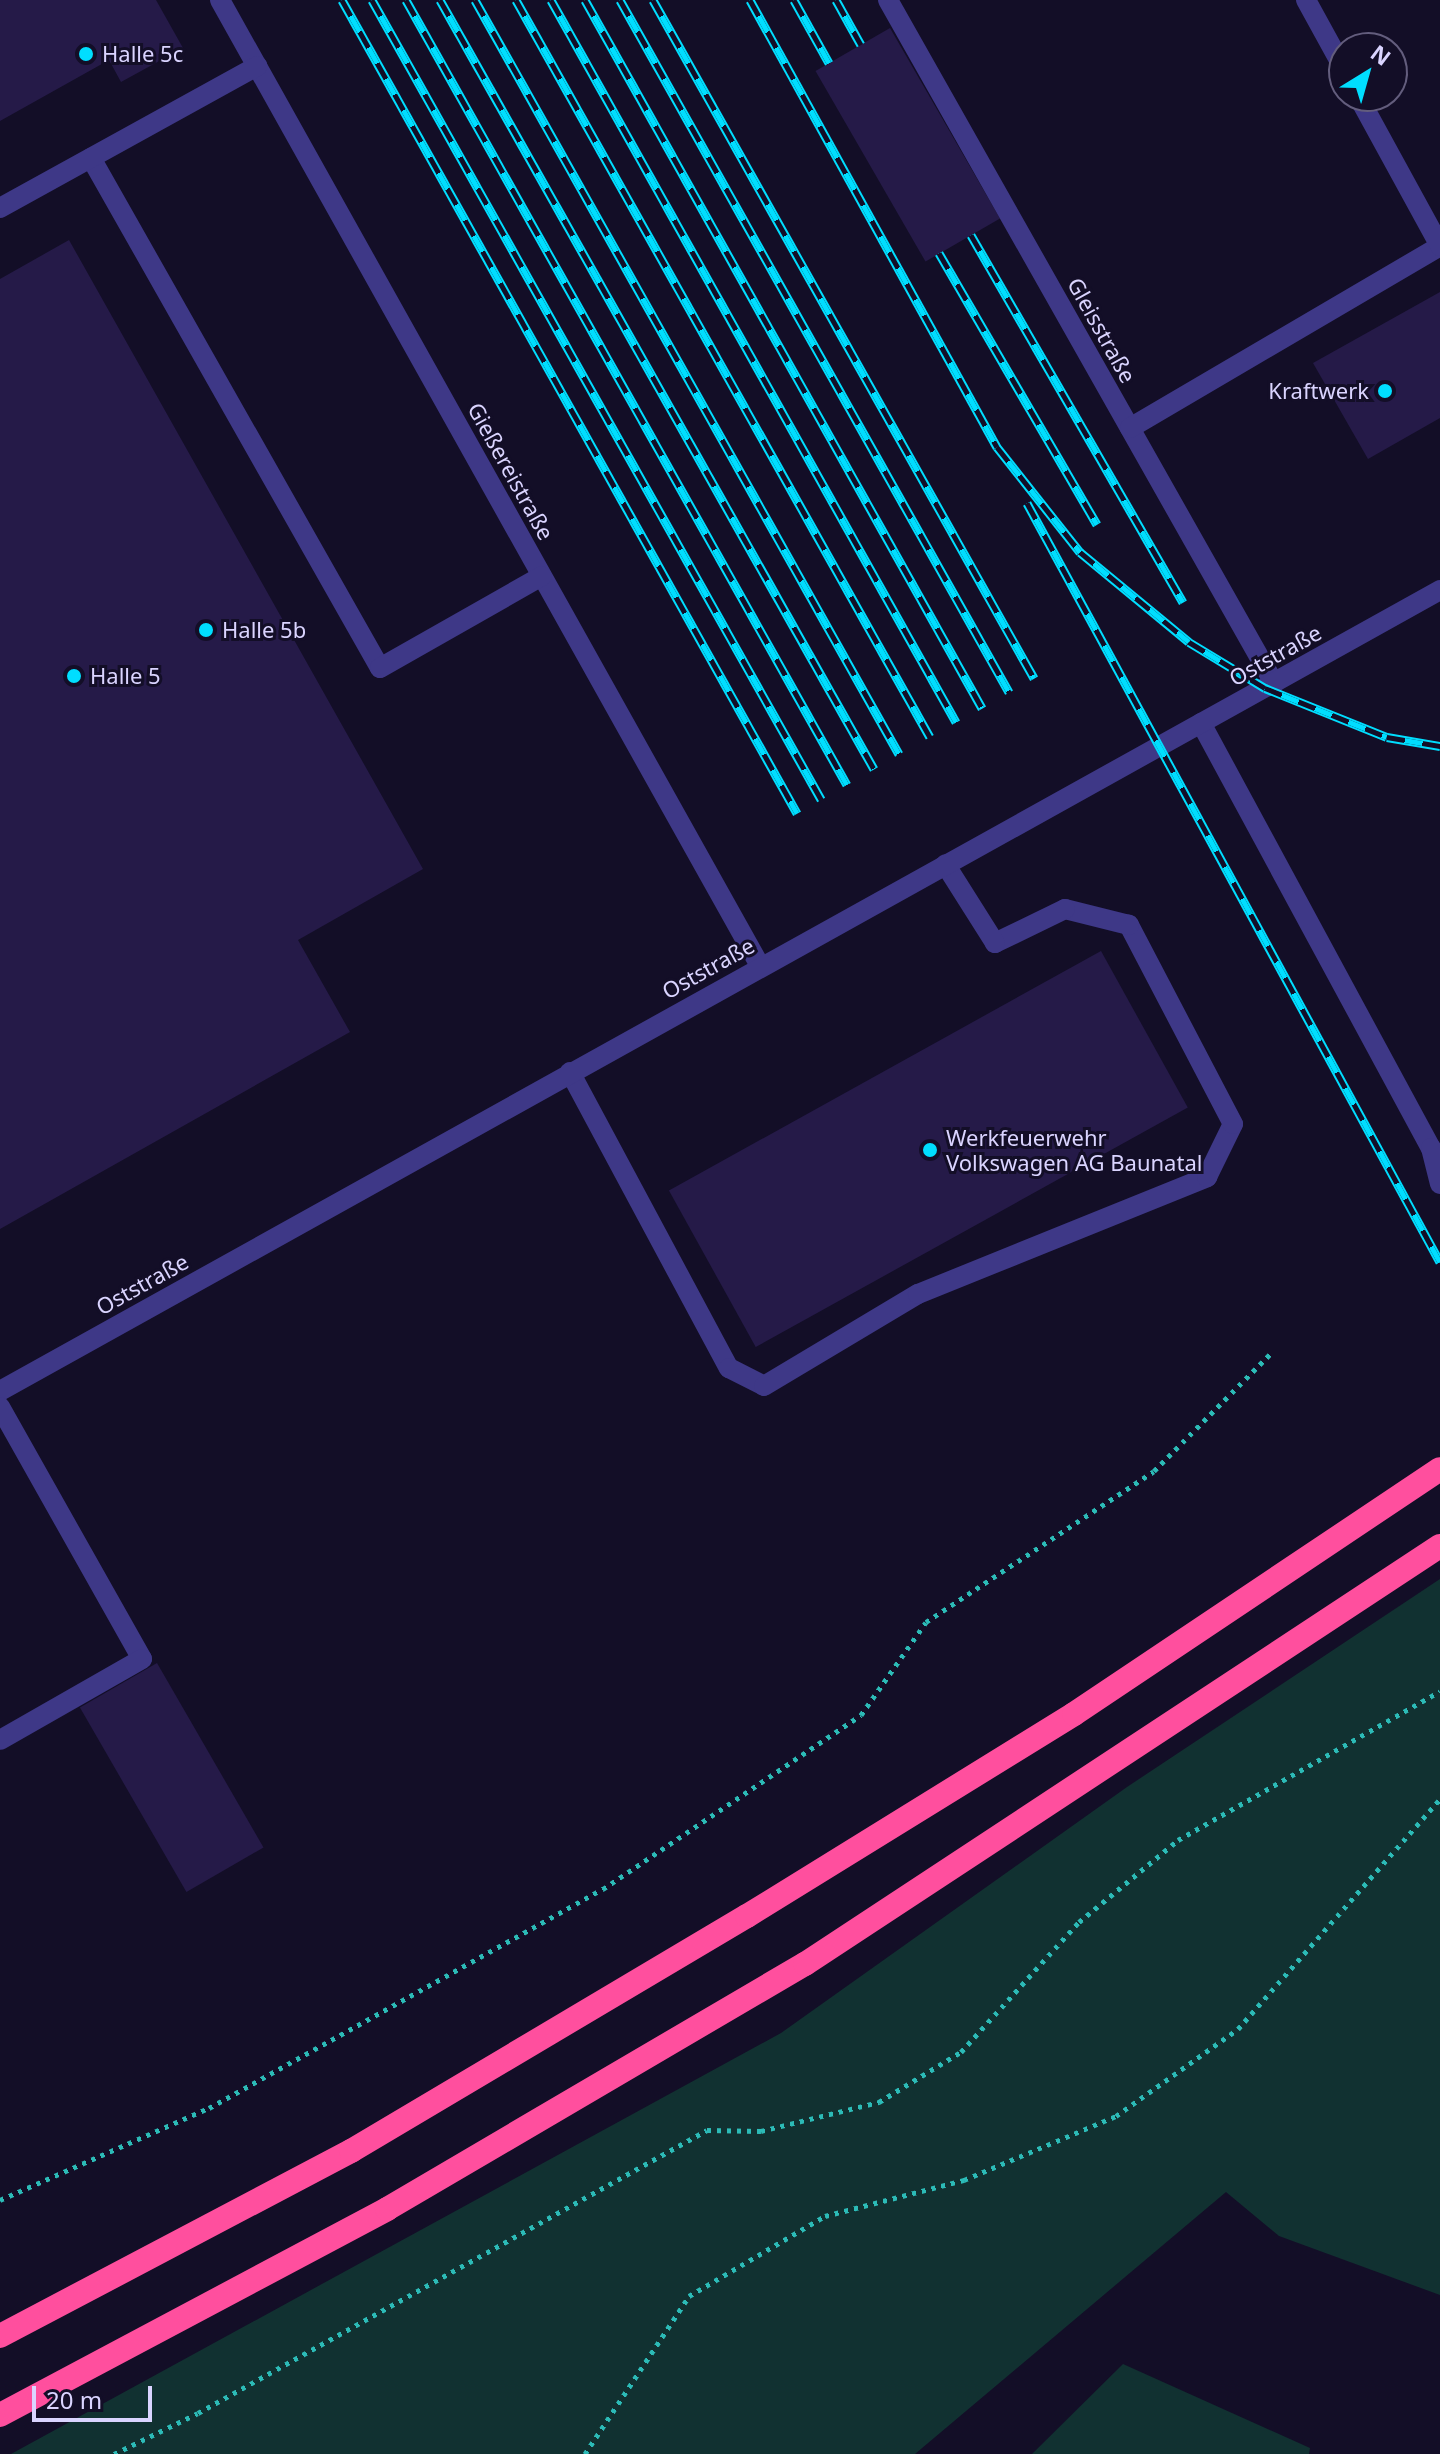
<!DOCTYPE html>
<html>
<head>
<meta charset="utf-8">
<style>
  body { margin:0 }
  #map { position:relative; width:1440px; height:2454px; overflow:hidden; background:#130e27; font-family:"Noto Sans",sans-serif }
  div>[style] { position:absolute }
  .green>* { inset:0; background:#113131 }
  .building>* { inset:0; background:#251a48; transform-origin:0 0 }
  .path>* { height:5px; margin-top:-2.5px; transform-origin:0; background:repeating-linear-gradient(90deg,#2cbbb7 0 4px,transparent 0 10px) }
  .minor>* { height:20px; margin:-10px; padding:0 10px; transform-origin:10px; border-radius:10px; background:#3e3887 }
  .highway>* { height:24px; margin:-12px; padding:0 12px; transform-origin:12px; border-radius:12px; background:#ff4f9e }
  .rail>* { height:9px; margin-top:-4.5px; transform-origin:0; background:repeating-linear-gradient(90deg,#130e27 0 18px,#00deff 0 36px); box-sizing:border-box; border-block:2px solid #00deff }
  .dots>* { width:22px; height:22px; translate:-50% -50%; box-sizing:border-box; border:4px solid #130e27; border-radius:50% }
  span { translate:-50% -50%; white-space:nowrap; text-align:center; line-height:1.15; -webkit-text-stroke:6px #130e27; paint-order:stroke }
  .poi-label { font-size:22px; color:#dad4ff }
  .left { translate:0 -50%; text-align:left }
  .right { translate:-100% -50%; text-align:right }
  .street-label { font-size:22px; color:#dad4ff }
  .north { position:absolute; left:1328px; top:32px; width:80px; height:80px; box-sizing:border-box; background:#130e27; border:2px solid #635d7d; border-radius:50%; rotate:37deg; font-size:22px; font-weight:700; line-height:32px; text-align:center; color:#dad4ff }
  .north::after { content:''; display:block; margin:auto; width:28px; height:36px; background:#00deff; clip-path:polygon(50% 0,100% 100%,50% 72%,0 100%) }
  .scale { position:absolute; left:32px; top:2386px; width:120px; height:36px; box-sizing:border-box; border:4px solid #dad4ff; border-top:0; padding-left:10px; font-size:24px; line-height:28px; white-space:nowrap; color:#dad4ff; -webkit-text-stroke:6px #130e27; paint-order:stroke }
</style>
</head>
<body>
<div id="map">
  <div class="green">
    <i style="clip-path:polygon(1440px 1579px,1440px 2295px,1279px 2236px,1226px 2192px,915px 2454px,11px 2454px,781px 2033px,1127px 1787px)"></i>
    <i style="clip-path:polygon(1123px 2364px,1310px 2448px,1309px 2454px,1032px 2454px)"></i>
  </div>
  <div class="building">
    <i style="clip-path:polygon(0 0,156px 0,183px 48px,121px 82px,109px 60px,0 121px)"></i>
    <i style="left:890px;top:28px;width:220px;height:86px;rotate:60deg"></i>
    <i style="clip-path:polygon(69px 240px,423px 869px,298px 940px,350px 1032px,0 1229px,0 279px)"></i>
    <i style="clip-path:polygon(1440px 292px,1440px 418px,1368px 459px,1313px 363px)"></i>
    <i style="left:1101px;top:951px;width:179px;height:494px;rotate:61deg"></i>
    <i style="left:157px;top:1663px;width:213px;height:89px;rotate:60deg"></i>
  </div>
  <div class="path">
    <i style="left:0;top:2200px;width:228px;rotate:-23.8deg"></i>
    <i style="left:209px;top:2108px;width:451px;rotate:-29.1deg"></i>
    <i style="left:603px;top:1889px;width:311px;rotate:-34deg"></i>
    <i style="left:861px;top:1715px;width:113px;rotate:-55deg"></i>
    <i style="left:926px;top:1622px;width:273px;rotate:-33.5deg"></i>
    <i style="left:1154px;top:1471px;width:168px;rotate:-45.2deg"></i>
    <i style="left:114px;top:2454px;width:93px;rotate:-26deg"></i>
    <i style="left:198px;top:2413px;width:582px;rotate:-29.07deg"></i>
    <i style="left:707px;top:2130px;width:54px;rotate:1.1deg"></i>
    <i style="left:761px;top:2131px;width:122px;rotate:-13.8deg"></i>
    <i style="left:879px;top:2102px;width:96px;rotate:-31.4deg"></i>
    <i style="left:961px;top:2052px;width:176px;rotate:-47.8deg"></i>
    <i style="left:1079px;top:1922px;width:129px;rotate:-39.6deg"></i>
    <i style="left:1178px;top:1840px;width:301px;rotate:-29.6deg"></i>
    <i style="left:585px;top:2454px;width:189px;rotate:-56.6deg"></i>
    <i style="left:689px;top:2296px;width:158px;rotate:-30.5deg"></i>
    <i style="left:825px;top:2216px;width:144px;rotate:-14.5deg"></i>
    <i style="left:964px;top:2180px;width:165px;rotate:-22.8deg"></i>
    <i style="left:1116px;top:2116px;width:150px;rotate:-35.5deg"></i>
    <i style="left:1238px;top:2029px;width:306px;rotate:-48.7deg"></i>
  </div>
  <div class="minor">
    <i style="left:220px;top:0;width:1107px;rotate:60.79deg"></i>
    <i style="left:888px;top:0;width:785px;rotate:60.53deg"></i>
    <i style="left:1306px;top:0;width:79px;rotate:61.2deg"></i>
    <i style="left:91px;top:158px;width:586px;rotate:60.46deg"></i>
    <i style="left:380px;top:668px;width:186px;rotate:-29.6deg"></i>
    <i style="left:0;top:208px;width:294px;rotate:-28.9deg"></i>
    <i style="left:1130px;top:428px;width:359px;rotate:-30.4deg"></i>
    <i style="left:1440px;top:246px;width:171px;rotate:-118.7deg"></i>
    <i style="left:1201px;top:723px;width:483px;rotate:61.6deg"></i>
    <i style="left:1431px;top:1148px;width:37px;rotate:76deg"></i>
    <i style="left:570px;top:1072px;width:336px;rotate:61.8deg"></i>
    <i style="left:729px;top:1368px;width:39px;rotate:27deg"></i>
    <i style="left:764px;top:1386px;width:179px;rotate:-30.9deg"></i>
    <i style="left:918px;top:1294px;width:312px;rotate:-22deg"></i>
    <i style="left:1207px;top:1177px;width:59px;rotate:-63.9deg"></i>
    <i style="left:1233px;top:1124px;width:225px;rotate:-117.6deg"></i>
    <i style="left:1129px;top:925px;width:66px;rotate:-166deg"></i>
    <i style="left:1065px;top:909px;width:78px;rotate:154.1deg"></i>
    <i style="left:995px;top:943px;width:93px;rotate:-122.3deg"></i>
    <i style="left:0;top:1391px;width:1648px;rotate:-29.08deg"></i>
    <i style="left:0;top:1407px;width:289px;rotate:60.6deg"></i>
    <i style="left:142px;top:1659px;width:163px;rotate:150.3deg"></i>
  </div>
  <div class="highway">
    <i style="left:0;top:2336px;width:397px;rotate:-27.8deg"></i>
    <i style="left:351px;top:2151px;width:460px;rotate:-30.7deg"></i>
    <i style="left:747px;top:1916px;width:384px;rotate:-31.7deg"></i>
    <i style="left:1074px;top:1714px;width:440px;rotate:-33.8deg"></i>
    <i style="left:0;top:2415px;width:438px;rotate:-28deg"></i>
    <i style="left:387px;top:2209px;width:485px;rotate:-30.4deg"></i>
    <i style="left:805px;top:1964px;width:760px;rotate:-33.36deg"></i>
  </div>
  <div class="rail">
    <i style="left:342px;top:0;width:932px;rotate:60.77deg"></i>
    <i style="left:372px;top:0;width:917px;rotate:60.67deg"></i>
    <i style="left:406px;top:0;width:900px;rotate:60.67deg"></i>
    <i style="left:440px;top:0;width:883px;rotate:60.56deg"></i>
    <i style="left:475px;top:0;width:865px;rotate:60.65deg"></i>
    <i style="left:516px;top:0;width:845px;rotate:60.68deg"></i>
    <i style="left:551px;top:0;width:828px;rotate:60.71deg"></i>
    <i style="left:585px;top:0;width:812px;rotate:60.72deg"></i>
    <i style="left:620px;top:0;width:794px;rotate:60.66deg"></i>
    <i style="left:653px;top:0;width:778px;rotate:60.67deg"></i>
    <i style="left:750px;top:0;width:511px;rotate:61.08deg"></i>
    <i style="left:997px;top:447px;width:134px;rotate:51.7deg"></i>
    <i style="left:1080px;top:552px;width:141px;rotate:39.5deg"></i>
    <i style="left:1189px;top:642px;width:89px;rotate:31.2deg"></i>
    <i style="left:1265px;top:688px;width:131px;rotate:21.9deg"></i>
    <i style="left:1387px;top:737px;width:54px;rotate:9.6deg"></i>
    <i style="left:794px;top:0;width:72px;rotate:60.9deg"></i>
    <i style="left:836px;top:0;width:51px;rotate:60.9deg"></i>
    <i style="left:971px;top:235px;width:424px;rotate:60deg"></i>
    <i style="left:939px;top:253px;width:314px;rotate:59.8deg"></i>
    <i style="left:1027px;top:503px;width:864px;rotate:61.45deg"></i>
  </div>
  <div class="dots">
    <i style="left:86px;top:54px;background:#00deff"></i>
    <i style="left:1385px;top:391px;background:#00deff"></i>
    <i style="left:206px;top:630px;background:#00deff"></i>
    <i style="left:74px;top:676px;background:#00deff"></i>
    <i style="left:930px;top:1150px;background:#00deff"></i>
  </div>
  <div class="poi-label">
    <span class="left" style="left:102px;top:54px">Halle 5c</span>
    <span class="right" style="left:1369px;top:391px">Kraftwerk</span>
    <span class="left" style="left:222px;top:630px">Halle 5b</span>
    <span class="left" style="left:90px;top:676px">Halle 5</span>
    <span class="left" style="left:946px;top:1150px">Werkfeuerwehr<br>Volkswagen AG Baunatal</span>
  </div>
  <div class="street-label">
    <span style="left:1102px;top:330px;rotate:61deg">Gleisstraße</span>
    <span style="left:511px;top:471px;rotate:61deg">Gießereistraße</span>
    <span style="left:1275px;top:655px;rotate:-29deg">Oststraße</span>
    <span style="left:708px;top:968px;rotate:-29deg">Oststraße</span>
    <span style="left:142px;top:1284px;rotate:-29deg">Oststraße</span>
  </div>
  <div class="north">N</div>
  <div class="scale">20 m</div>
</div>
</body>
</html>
